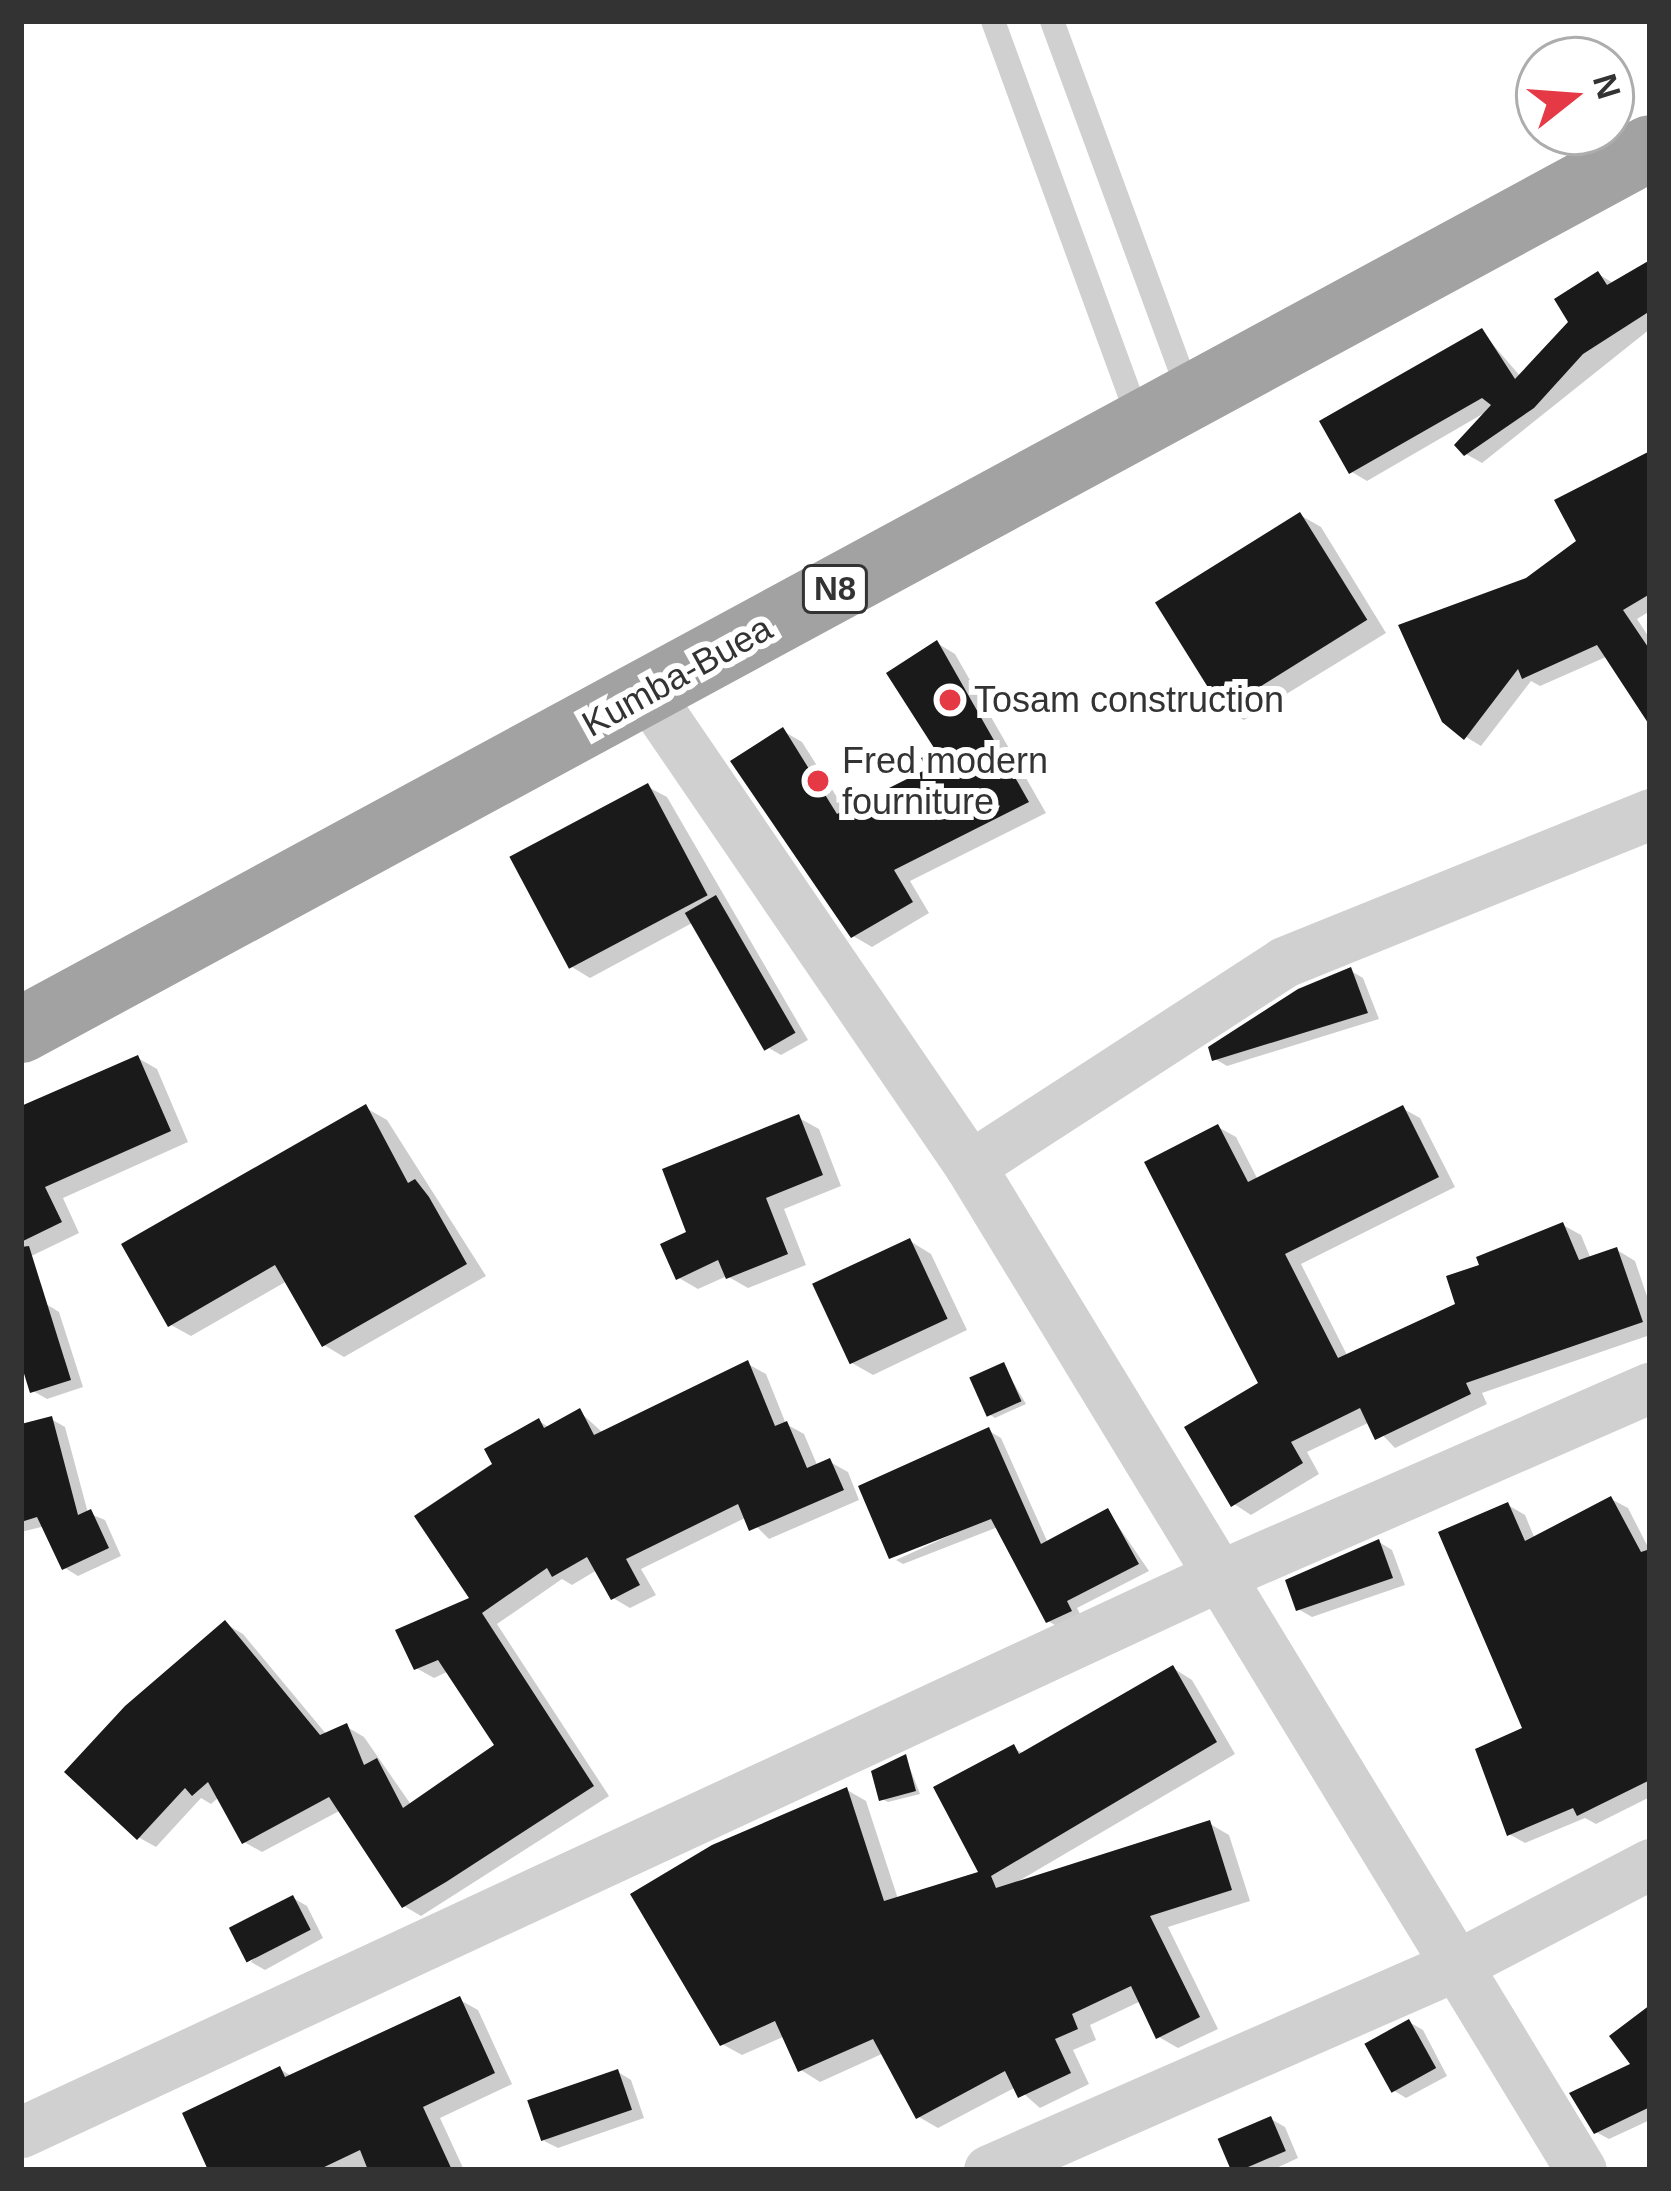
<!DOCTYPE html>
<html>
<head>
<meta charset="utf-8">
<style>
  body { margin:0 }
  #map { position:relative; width:1671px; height:2191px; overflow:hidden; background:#fff; font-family:Arial,sans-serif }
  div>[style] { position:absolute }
  .shadow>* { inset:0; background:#0003 }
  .building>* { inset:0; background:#1a1a1a; transform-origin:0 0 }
  .service>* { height:24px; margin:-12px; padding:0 12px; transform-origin:12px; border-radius:12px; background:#d0d0d0 }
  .minor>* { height:51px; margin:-25.5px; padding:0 25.5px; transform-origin:25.5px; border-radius:25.5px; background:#d0d0d0 }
  .trunk>* { height:66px; margin:-33px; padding:0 33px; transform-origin:33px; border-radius:33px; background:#a2a2a2 }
  .dots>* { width:33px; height:33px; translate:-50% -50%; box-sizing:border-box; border:6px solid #fff; border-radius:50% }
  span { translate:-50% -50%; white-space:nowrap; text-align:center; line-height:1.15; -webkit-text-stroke:12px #fff; paint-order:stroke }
  .shield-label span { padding:3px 9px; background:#fff; border:3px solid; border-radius:9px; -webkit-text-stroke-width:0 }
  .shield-label { font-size:33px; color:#333; font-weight:700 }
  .street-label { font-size:36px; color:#333 }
  .poi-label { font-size:36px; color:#333 }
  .left { translate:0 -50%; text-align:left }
  .frame { position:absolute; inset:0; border:24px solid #333; pointer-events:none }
  .north { position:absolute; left:1515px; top:36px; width:120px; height:120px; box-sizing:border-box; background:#fff; border:3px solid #adadad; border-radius:50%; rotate:73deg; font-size:33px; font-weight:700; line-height:48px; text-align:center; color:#333 }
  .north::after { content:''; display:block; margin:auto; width:42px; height:54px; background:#e63946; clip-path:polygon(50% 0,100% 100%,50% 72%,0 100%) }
</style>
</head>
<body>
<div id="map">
  <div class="shadow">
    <i style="clip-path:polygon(1650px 264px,1650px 329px,1482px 463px,1466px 454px,1486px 412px,1367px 481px,1352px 472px,1482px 332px,1521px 377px,1572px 322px,1598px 274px,1615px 284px)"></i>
    <i style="clip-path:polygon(1650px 455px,1650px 611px,1637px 619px,1650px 639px,1650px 721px,1606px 657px,1540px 686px,1531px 681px,1481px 746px,1466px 737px,1527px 581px,1579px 542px)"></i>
    <i style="clip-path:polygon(1300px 515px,1321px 527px,1386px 633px,1244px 720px,1223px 708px)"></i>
    <i style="clip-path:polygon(937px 643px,955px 654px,1046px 813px,910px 881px,929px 913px,872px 947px,853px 936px,783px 731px,802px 742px,847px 813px,931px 770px,940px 752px)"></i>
    <i style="clip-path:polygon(648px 787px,667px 797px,808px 1040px,781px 1055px,767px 1047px,694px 922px,590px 978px,572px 967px)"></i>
    <i style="clip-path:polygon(1351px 971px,1363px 978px,1379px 1019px,1227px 1066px,1215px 1059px)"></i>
    <i style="clip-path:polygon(138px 1058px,157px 1069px,188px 1142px,63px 1198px,79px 1233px,21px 1261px,21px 1118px)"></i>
    <i style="clip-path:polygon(366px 1108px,387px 1120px,486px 1276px,344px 1357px,324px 1345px,287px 1281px,191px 1336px,171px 1325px)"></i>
    <i style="clip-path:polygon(1402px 1108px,1420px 1118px,1455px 1187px,1301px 1264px,1348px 1357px,1458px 1305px,1483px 1266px,1563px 1225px,1581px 1235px,1591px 1259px,1617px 1250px,1635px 1261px,1650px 1305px,1650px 1335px,1482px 1393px,1487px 1404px,1395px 1448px,1370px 1422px,1307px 1452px,1319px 1474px,1251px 1515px,1234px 1504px,1262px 1385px,1218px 1127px,1236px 1137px,1258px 1180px)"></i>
    <i style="clip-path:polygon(799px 1118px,819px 1129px,841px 1186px,784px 1209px,806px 1265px,748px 1288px,727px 1276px,698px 1289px,679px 1278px,690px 1234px)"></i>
    <i style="clip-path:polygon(910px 1241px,931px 1254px,967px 1330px,873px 1375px,852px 1363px)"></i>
    <i style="clip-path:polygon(46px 1304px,59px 1312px,83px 1387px,47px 1399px,33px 1391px,21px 1354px,21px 1312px)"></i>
    <i style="clip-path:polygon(748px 1364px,766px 1374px,786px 1424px,804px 1434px,818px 1467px,830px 1462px,848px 1472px,859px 1500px,769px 1539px,747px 1517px,641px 1569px,656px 1595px,630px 1608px,613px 1598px,597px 1570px,572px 1585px,562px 1579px,497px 1624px,609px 1796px,421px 1916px,404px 1906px,341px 1810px,262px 1852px,244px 1842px,220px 1796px,211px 1804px,201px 1798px,156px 1847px,138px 1837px,226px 1624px,243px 1634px,327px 1735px,347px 1727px,364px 1737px,412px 1806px,498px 1746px,449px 1671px,434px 1678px,416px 1668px,474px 1599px,496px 1465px,539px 1421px,550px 1428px,580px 1412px,603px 1433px)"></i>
    <i style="clip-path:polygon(1003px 1365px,1026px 1404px,995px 1418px,989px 1414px)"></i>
    <i style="clip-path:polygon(51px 1419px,65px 1427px,88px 1513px,105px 1520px,121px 1556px,78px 1576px,65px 1568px,45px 1526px,21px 1532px,21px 1427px)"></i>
    <i style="clip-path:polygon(989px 1431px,1001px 1438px,1048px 1543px,1108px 1511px,1149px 1571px,1077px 1608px,1082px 1618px,1060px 1628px,1048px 1621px,998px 1527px,903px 1564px,896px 1560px,1003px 1511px,891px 1557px)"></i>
    <i style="clip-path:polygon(1611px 1499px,1628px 1508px,1650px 1551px,1650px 1797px,1596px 1824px,1585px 1818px,1525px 1843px,1509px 1834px,1526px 1730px,1508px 1505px,1525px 1515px,1535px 1539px)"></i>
    <i style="clip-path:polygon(1379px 1542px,1392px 1550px,1405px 1585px,1312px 1617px,1298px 1609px)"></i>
    <i style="clip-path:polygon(1173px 1668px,1192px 1680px,1235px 1754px,1017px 1882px,1210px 1824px,1229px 1835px,1250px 1901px,1168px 1927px,1218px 2029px,1178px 2048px,1159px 2037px,1141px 2001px,1090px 2025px,1096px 2040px,1073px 2050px,1089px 2084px,1040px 2108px,1016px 2087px,938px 2128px,919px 2117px,884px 2053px,820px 2082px,801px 2070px,785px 2036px,742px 2055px,722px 2044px,847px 1790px,866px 1801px,898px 1899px,982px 1874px,1013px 1748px,1025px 1754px)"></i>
    <i style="clip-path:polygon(906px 1758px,920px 1794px,888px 1802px,882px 1799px)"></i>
    <i style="clip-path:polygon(293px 1898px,307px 1906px,323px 1938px,265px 1970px,251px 1962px)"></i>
    <i style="clip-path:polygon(460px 2000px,478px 2010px,512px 2084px,440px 2118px,464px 2170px,212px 2170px,280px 2069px,293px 2077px)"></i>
    <i style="clip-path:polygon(1650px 2009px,1650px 2120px,1609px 2139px,1596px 2132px,1635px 2065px)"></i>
    <i style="clip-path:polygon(1409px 2022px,1423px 2030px,1447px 2076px,1406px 2098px,1393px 2090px)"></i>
    <i style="clip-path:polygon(618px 2072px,631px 2080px,644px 2118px,558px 2148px,544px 2141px)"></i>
    <i style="clip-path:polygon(1271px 2119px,1285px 2127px,1298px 2158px,1272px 2170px,1236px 2170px,1222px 2141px)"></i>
  </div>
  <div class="building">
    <i style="clip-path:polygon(1650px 260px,1650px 311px,1583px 354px,1534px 408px,1464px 456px,1454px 445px,1491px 405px,1482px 398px,1349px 474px,1319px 421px,1482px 328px,1515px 379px,1568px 322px,1554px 299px,1598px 271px,1607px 285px)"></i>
    <i style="clip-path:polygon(1650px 451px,1650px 594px,1623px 610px,1650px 650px,1650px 726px,1597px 645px,1522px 679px,1518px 669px,1464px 740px,1442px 722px,1398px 625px,1526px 578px,1576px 541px,1554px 500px)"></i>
    <i style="left:1300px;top:512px;width:127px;height:171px;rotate:58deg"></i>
    <i style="clip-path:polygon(937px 640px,1029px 802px,894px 870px,913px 902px,851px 938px,730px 761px,783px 727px,837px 814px,927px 769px,921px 758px,936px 751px,886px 673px)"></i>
    <i style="left:648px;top:783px;width:127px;height:157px;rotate:62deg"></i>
    <i style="left:716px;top:895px;width:159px;height:36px;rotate:60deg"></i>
    <i style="clip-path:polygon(1351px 967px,1368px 1013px,1212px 1061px,1208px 1047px,1298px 989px)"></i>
    <i style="clip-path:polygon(138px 1055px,171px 1131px,45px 1187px,62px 1222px,21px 1242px,21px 1106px)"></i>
    <i style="clip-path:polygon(366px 1104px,408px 1183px,415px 1179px,429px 1197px,467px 1264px,322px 1347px,275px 1265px,168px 1327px,121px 1244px)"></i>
    <i style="clip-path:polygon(1403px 1105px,1439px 1177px,1285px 1254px,1338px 1358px,1455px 1304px,1446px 1276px,1479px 1265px,1476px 1257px,1563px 1222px,1579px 1260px,1617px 1247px,1643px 1322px,1466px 1383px,1471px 1394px,1375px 1440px,1360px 1408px,1291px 1442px,1303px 1463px,1231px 1507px,1184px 1427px,1258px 1383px,1144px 1162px,1218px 1124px,1248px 1182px)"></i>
    <i style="clip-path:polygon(799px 1114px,823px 1175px,766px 1198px,788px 1254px,726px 1279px,718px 1260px,676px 1280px,660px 1244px,686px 1232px,662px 1169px)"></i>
    <i style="left:910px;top:1238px;width:89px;height:108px;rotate:65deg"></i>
    <i style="clip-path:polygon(29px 1246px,71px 1380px,30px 1393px,21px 1364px,21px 1247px)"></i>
    <i style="clip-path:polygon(748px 1360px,775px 1426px,787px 1421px,807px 1468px,830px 1458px,844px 1490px,749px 1531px,738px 1504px,626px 1559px,640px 1585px,611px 1600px,587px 1557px,552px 1577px,547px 1568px,482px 1613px,594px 1786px,446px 1882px,402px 1908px,329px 1797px,242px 1844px,208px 1782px,192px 1796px,185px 1788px,137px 1840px,64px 1772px,125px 1706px,225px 1620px,320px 1735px,347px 1723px,364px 1765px,377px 1758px,403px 1808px,494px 1745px,438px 1660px,414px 1670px,395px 1630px,469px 1598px,414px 1516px,492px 1464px,484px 1449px,539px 1418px,544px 1428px,580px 1408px,594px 1435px)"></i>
    <i style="left:1004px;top:1362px;width:43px;height:38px;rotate:66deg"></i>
    <i style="clip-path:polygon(52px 1416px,78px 1515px,91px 1509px,109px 1548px,62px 1570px,37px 1517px,21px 1522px,21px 1424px)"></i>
    <i style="clip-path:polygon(989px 1427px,1041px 1544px,1108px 1508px,1139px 1564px,1067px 1601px,1072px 1611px,1046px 1623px,991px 1519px,889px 1559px,858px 1486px)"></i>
    <i style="clip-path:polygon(1611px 1496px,1641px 1552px,1650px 1549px,1650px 1780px,1577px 1816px,1573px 1808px,1507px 1836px,1475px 1749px,1522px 1728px,1438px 1532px,1508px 1502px,1525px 1541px)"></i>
    <i style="clip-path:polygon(1379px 1539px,1393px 1578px,1296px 1611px,1285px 1580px)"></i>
    <i style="clip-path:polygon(1173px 1665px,1217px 1742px,991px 1876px,996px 1888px,1210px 1820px,1232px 1890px,1150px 1916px,1200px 2017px,1156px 2039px,1131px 1986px,1072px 2014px,1078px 2029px,1055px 2039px,1071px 2073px,1018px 2098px,1005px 2071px,916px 2119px,873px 2039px,798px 2072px,775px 2021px,720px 2046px,630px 1894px,712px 1845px,847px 1787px,884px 1901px,978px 1872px,933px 1787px,1014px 1744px,1019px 1754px)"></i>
    <i style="clip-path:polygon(906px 1754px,916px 1791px,879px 1801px,871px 1771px)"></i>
    <i style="left:293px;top:1895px;width:39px;height:72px;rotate:63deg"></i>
    <i style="clip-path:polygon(460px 1996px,495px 2073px,423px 2107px,452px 2170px,368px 2170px,360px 2150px,318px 2170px,208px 2170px,182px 2113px,280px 2066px,285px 2077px)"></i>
    <i style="clip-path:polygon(1650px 2005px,1650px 2107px,1594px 2134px,1569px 2093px,1630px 2064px,1609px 2036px)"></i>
    <i style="left:1409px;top:2019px;width:56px;height:51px;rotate:61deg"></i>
    <i style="left:618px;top:2069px;width:43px;height:96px;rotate:71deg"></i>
    <i style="left:1271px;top:2116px;width:38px;height:58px;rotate:67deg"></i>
  </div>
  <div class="service">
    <i style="left:993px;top:21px;width:424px;rotate:69.9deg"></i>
    <i style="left:1052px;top:21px;width:396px;rotate:69.8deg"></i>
  </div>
  <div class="minor">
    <i style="left:647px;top:693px;width:573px;rotate:55.67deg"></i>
    <i style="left:970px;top:1166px;width:1175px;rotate:58.68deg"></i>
    <i style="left:970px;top:1166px;width:374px;rotate:-33deg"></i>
    <i style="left:1284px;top:962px;width:395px;rotate:-22deg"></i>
    <i style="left:21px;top:2132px;width:1323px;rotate:-24.9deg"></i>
    <i style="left:1221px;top:1575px;width:468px;rotate:-23.6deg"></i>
    <i style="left:989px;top:2170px;width:511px;rotate:-23.66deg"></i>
    <i style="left:1457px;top:1965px;width:218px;rotate:-27.6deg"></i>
  </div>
  <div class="trunk">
    <i style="left:21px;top:1030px;width:1852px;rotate:-28.43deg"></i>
  </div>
  <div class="dots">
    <i style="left:950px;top:700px;background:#e63946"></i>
    <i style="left:818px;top:781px;background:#e63946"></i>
  </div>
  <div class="shield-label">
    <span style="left:835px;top:589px">N8</span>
  </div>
  <div class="street-label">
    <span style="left:677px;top:676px;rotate:-29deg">Kumba-Buea</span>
  </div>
  <div class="poi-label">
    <span class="left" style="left:974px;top:700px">Tosam construction</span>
    <span class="left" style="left:842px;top:781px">Fred modern<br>fourniture</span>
  </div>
  <div class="frame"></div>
  <div class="north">N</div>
</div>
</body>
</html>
